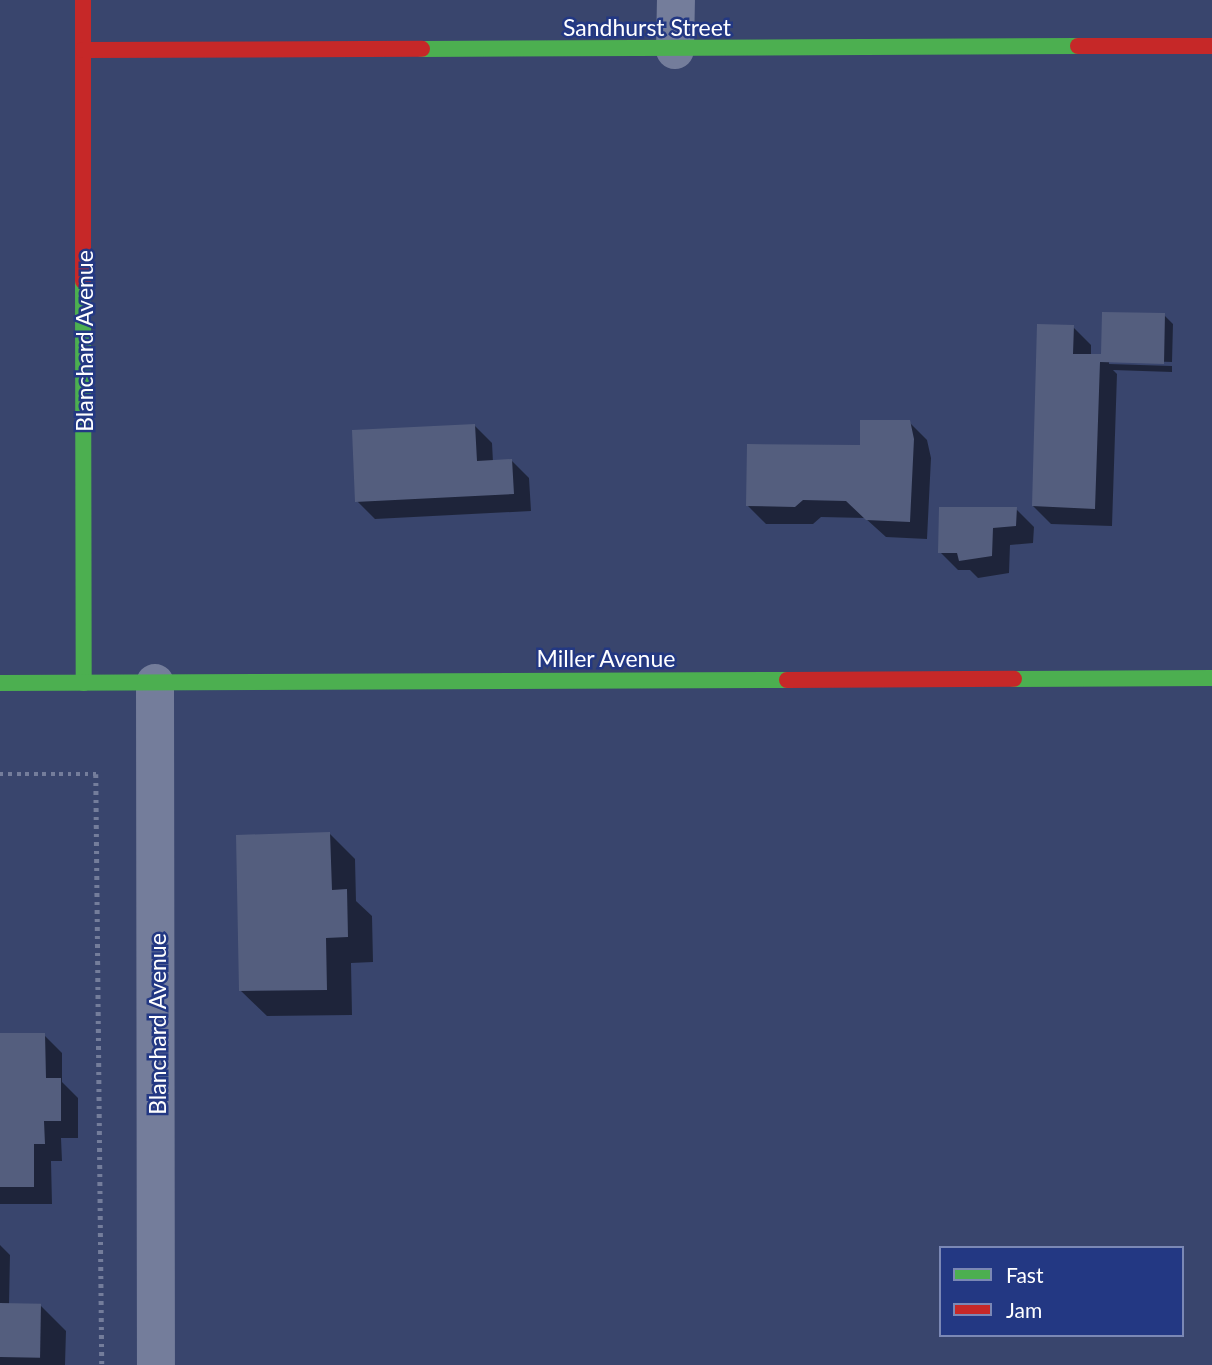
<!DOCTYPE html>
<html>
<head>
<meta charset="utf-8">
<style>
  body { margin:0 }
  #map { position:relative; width:1212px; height:1365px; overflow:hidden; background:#39456d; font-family:Lato,sans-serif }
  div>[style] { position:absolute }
  .shadow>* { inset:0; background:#0007 }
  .building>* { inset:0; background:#545e7e; transform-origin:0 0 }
  .path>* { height:4.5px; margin-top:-2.25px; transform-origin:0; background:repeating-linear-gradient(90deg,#747d9b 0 3.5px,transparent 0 8.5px) }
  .street>* { height:38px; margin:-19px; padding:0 19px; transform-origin:19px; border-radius:19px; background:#747d9b }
  .fast>* { height:16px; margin:-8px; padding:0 8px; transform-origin:8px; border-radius:8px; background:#4caf50 }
  .jam>* { height:16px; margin:-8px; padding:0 8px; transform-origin:8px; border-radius:8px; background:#c62828 }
  span { translate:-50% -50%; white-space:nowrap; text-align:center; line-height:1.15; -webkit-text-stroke:5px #233883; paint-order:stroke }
  .street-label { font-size:23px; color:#fff }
  .legend { position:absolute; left:939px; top:1246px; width:245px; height:91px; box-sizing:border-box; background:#233883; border:2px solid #7b88b5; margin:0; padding:9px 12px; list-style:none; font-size:21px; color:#fff }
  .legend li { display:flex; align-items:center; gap:14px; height:35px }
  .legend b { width:35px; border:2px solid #7b88b5 }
</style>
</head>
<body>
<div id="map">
  <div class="shadow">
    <i style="clip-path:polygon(1164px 315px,1173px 324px,1172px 362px,1109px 360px,1109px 364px,1172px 366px,1172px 372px,1113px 370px,1117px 374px,1112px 526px,1051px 524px,1033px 506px,1073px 327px,1091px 345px,1091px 356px,1099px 356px)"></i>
    <i style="clip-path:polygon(909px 422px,927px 440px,931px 458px,927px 539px,886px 537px,865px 518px,821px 517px,813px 524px,766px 524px,748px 506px)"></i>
    <i style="clip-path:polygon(474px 425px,492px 443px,493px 462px,512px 461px,529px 478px,531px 511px,375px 519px,357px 501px)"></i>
    <i style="clip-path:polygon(1016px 509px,1034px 527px,1033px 543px,1010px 545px,1009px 573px,978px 578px,970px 570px,958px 570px,940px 552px)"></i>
    <i style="clip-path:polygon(330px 834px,355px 859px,356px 901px,372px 916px,373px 962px,351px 963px,352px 1015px,267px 1016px,241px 991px)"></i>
    <i style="clip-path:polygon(0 1033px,44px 1035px,62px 1053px,62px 1082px,78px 1098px,78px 1138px,61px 1138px,62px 1161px,51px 1161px,52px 1204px,0 1204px)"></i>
    <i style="clip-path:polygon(0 1245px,10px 1255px,9px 1305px,40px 1305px,66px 1331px,65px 1365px,0 1365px)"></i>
  </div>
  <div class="building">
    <i style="clip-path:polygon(1102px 312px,1165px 313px,1164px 364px,1100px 362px,1095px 509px,1032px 506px,1037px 324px,1074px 325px,1073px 354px,1101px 354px)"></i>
    <i style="clip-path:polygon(860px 420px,910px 420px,914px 439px,910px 522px,866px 520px,846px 501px,803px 500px,795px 507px,746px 506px,747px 444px,860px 445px)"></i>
    <i style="clip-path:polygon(475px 424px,477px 461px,512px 459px,514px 494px,355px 502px,352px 430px)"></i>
    <i style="clip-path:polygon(939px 507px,1017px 507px,1016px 526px,993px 528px,992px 556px,959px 561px,957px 553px,938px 553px)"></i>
    <i style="clip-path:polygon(330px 832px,332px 890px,347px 889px,348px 937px,326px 938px,327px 990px,239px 991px,236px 835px)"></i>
    <i style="clip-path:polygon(0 1033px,45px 1033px,46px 1078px,61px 1078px,61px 1121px,44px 1121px,45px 1144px,34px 1144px,34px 1187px,0 1187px)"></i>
    <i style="left:0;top:1303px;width:41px;height:54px;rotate:1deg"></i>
  </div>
  <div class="path">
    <i style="left:0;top:774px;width:96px"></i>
    <i style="left:96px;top:774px;width:591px;rotate:89.42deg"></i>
  </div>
  <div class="street">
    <i style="left:675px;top:50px;width:50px;rotate:-88.9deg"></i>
    <i style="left:155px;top:683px;width:682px;rotate:89.92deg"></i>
  </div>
  <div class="fast">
    <i style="left:422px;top:49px;width:656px;rotate:-0.26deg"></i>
    <i style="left:83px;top:281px;width:402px;rotate:89.9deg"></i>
    <i style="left:1014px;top:679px;width:198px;rotate:-0.3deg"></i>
    <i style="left:0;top:683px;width:787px;rotate:-0.22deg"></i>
  </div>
  <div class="jam">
    <i style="left:83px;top:0;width:281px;rotate:90deg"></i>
    <i style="left:1078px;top:46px;width:134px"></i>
    <i style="left:83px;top:50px;width:339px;rotate:-0.2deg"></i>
    <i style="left:787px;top:680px;width:227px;rotate:-0.3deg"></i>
  </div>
  <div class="street-label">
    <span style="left:647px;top:27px">Sandhurst Street</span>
    <span style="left:84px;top:341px;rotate:-90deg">Blanchard Avenue</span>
    <span style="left:606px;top:658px">Miller Avenue</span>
    <span style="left:157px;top:1024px;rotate:-90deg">Blanchard Avenue</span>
  </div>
  <ul class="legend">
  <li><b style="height:9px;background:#4caf50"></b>Fast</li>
  <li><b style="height:9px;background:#c62828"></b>Jam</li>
  </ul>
</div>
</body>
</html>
